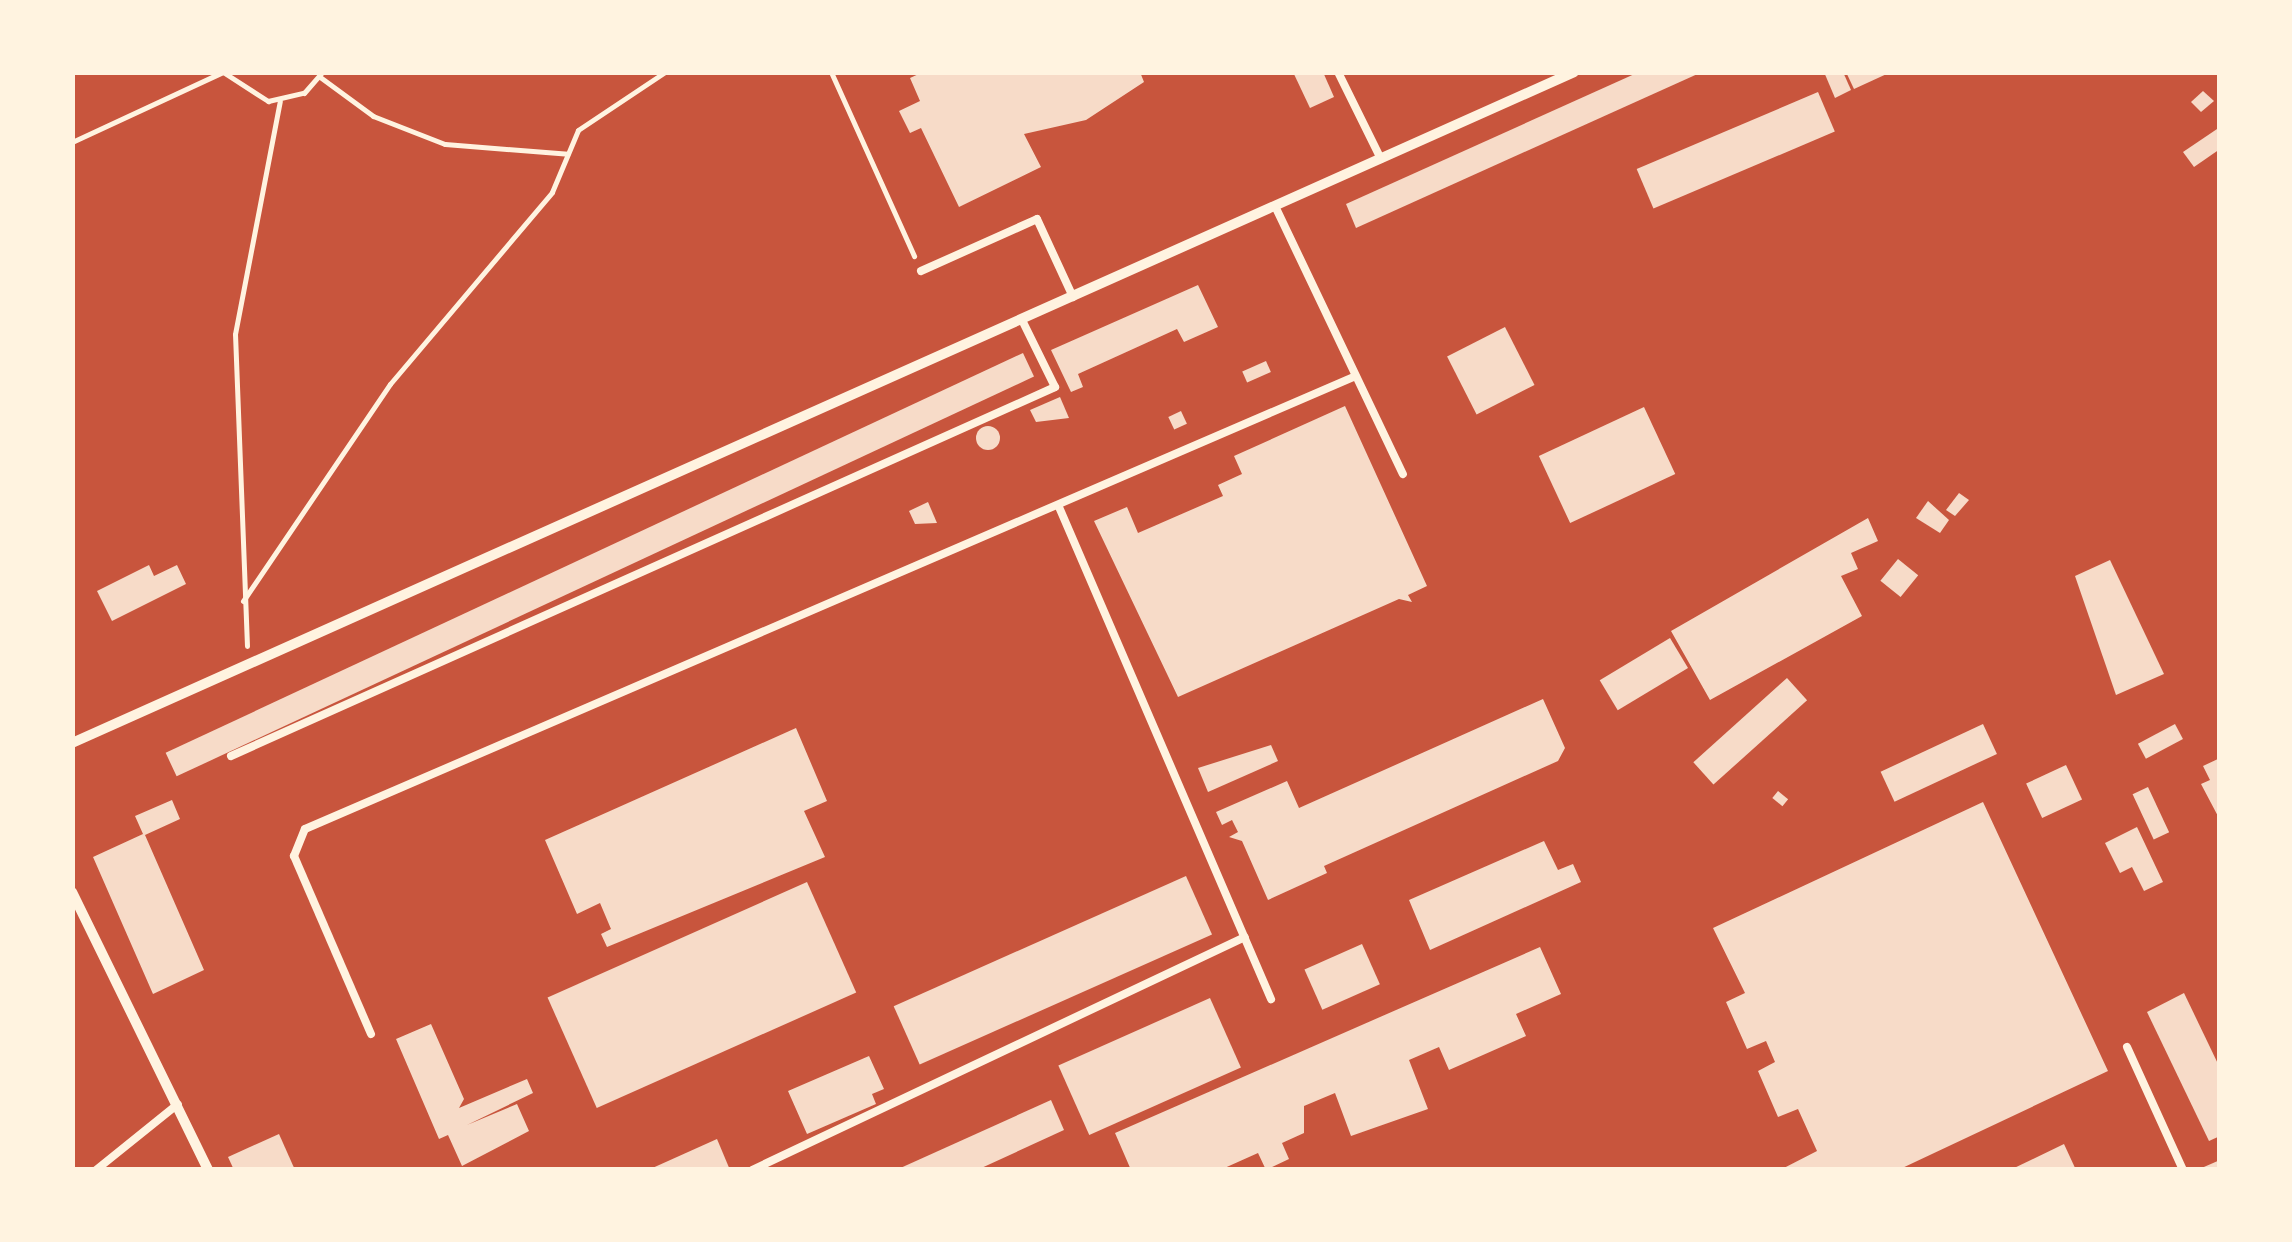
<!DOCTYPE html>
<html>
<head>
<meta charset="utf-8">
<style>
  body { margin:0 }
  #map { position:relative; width:2292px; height:1242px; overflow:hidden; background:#c8553d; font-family:"Nunito Sans",sans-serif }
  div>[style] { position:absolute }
  .building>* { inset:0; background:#f7dbc8; transform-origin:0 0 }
  .round { border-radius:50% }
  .path>* { height:5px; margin:-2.5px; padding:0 2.5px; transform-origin:2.5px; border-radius:2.5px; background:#fff3e0 }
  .service>* { height:8px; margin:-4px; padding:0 4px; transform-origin:4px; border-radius:4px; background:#fff3e0 }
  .minor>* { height:10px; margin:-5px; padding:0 5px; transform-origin:5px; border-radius:5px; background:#fff3e0 }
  span { translate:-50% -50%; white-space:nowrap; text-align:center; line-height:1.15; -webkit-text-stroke:9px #fff3e0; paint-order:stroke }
  .frame { position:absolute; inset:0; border:75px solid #fff3e0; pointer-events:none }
</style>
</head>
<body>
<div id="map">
  <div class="building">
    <i style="clip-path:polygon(923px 72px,1140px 72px,1144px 82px,1086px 120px,1024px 134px,1041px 167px,959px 207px,921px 128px,910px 133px,899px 111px,920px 101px,910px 78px)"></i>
    <i style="clip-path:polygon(1293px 72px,1323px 72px,1334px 97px,1310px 108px)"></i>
    <i style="clip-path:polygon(1639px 72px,1702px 72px,1356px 228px,1346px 204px)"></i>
    <i style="clip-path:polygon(1824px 72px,1843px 72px,1851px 90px,1835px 98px)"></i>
    <i style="clip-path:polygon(1846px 72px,1891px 72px,1854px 89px)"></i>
    <i style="clip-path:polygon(2203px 91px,2214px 101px,2201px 112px,2191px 102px)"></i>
    <i style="left:1818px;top:92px;width:43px;height:197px;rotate:67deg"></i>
    <i style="clip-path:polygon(2220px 127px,2220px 149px,2194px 167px,2183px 152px)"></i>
    <i style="clip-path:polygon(1198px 285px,1218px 327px,1184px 342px,1177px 329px,1078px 374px,1083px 387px,1071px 392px,1051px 350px)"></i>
    <i style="left:1505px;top:327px;width:65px;height:65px;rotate:63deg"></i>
    <i style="left:1023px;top:353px;width:26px;height:946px;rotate:65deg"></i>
    <i style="left:1266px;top:361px;width:12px;height:26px;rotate:66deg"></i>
    <i style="clip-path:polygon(1060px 397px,1069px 418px,1036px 422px,1030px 410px)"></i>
    <i style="clip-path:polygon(1345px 406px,1427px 586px,1408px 595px,1412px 602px,1399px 599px,1178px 697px,1094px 521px,1127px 507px,1138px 533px,1223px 496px,1218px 485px,1242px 474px,1234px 456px)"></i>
    <i style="left:1644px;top:407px;width:74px;height:116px;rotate:65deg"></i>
    <i style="left:1181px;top:411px;width:14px;height:14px;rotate:65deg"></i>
    <i class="round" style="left:976px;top:426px;width:24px;height:24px"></i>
    <i style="clip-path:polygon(1959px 493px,1969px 500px,1955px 516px,1946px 510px)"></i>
    <i style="clip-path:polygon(1928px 501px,1949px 520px,1940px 533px,1916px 518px)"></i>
    <i style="clip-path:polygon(928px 502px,937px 523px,915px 524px,909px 511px)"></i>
    <i style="clip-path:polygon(1868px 518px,1878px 541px,1851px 553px,1858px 569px,1841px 576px,1862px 616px,1710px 700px,1671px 631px)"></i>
    <i style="left:1898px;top:559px;width:26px;height:28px;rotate:39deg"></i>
    <i style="clip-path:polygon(2110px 560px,2164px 674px,2116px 695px,2075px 576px)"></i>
    <i style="clip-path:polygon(149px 565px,154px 576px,177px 565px,186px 584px,112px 621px,97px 591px)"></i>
    <i style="left:1670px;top:638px;width:35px;height:82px;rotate:59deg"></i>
    <i style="left:1787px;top:678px;width:30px;height:126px;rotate:48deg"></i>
    <i style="clip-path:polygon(1543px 699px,1565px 748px,1558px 761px,1324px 866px,1327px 873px,1268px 900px,1242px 841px,1229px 837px,1238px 832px,1232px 820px,1222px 825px,1216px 812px,1287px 781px,1299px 808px)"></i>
    <i style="left:1983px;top:724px;width:33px;height:113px;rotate:65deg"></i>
    <i style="left:2175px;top:724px;width:17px;height:42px;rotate:62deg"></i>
    <i style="clip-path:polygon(796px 728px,827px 801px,804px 811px,825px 857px,607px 947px,601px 934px,611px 929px,600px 903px,577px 914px,545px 840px)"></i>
    <i style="clip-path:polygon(1271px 745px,1278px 761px,1208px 792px,1198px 768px)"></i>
    <i style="clip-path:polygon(2220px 758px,2220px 820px,2201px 784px,2210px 780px,2203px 766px)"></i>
    <i style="left:2066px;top:765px;width:38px;height:44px;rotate:65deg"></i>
    <i style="left:2148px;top:787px;width:50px;height:17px;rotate:65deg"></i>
    <i style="left:1778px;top:791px;width:13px;height:9px;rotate:39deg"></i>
    <i style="clip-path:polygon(172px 800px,180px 819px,145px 835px,204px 970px,153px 994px,93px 857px,143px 834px,135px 816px)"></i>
    <i style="clip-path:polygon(1983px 802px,2108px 1071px,1898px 1170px,1780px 1170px,1817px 1151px,1798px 1109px,1778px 1117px,1758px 1071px,1775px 1062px,1766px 1041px,1747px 1049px,1726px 1002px,1745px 993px,1713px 928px)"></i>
    <i style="clip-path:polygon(2137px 827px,2163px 882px,2144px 891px,2132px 867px,2120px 873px,2105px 843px)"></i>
    <i style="clip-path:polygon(1544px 841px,1558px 870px,1573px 864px,1581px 882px,1430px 950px,1409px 900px)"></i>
    <i style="left:1186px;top:876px;width:64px;height:320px;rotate:66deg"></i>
    <i style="left:807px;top:882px;width:121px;height:284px;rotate:66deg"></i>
    <i style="left:1362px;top:944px;width:44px;height:63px;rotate:66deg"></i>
    <i style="clip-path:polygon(1540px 947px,1561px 994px,1516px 1014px,1526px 1036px,1449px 1070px,1439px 1047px,1409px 1060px,1428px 1109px,1351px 1136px,1335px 1093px,1304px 1106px,1304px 1133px,1282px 1143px,1289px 1159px,1266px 1170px,1258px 1153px,1220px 1170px,1131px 1170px,1115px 1133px)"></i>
    <i style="clip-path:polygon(2184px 993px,2220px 1068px,2220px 1136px,2209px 1141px,2147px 1012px)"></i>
    <i style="left:1210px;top:998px;width:76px;height:166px;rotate:66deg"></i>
    <i style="clip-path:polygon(431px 1024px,464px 1099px,459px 1108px,527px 1079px,533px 1093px,467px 1125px,517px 1104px,529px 1131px,462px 1166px,448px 1135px,439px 1139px,396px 1039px)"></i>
    <i style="clip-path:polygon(869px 1056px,884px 1089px,872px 1094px,876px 1104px,807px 1134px,788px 1091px)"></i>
    <i style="clip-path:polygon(1051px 1100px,1064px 1130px,977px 1170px,896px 1170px)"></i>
    <i style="clip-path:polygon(279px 1134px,295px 1170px,234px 1170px,228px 1157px)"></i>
    <i style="clip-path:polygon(717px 1139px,730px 1170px,648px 1170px)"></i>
    <i style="clip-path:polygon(2064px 1144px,2076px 1170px,2010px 1170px)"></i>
    <i style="clip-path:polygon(2220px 1160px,2220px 1170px,2197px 1170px)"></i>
  </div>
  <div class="path">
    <i style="left:223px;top:72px;width:54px;rotate:32.8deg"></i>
    <i style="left:268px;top:101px;width:37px;rotate:-13deg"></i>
    <i style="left:304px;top:93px;width:28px;rotate:-49deg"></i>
    <i style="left:831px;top:72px;width:202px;rotate:65.7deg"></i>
    <i style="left:320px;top:77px;width:66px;rotate:36.3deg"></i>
    <i style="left:373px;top:116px;width:77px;rotate:21.3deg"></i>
    <i style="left:445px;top:144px;width:123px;rotate:4.6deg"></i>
    <i style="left:72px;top:142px;width:166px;rotate:-24.9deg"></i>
    <i style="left:243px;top:601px;width:262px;rotate:-55.9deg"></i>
    <i style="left:390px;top:384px;width:251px;rotate:-49.8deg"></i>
    <i style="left:552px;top:192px;width:67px;rotate:-67.2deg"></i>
    <i style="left:578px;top:130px;width:105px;rotate:-33.7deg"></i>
    <i style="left:247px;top:646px;width:312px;rotate:-92.2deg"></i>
    <i style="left:235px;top:334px;width:237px;rotate:-79.1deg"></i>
  </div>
  <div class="service">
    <i style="left:1338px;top:72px;width:97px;rotate:63.7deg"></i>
    <i style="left:1275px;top:206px;width:297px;rotate:64.5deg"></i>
    <i style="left:921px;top:271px;width:127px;rotate:-24.1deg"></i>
    <i style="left:1037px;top:219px;width:86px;rotate:65.2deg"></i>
    <i style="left:1059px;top:507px;width:536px;rotate:66.69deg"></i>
    <i style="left:231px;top:756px;width:903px;rotate:-24.12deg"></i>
    <i style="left:1055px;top:387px;width:75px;rotate:-116.2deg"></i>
    <i style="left:371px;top:1034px;width:194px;rotate:-113.4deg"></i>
    <i style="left:294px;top:856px;width:29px;rotate:-68deg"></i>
    <i style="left:305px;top:829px;width:1144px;rotate:-23.32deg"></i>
    <i style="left:2127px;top:1047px;width:135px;rotate:65.5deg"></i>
    <i style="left:96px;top:1170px;width:105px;rotate:-38.8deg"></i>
    <i style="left:752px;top:1170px;width:545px;rotate:-25.3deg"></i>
  </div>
  <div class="minor">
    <i style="left:72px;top:743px;width:1645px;rotate:-24.07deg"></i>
    <i style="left:72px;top:892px;width:309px;rotate:63.9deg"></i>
  </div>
  <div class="frame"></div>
</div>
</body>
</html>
